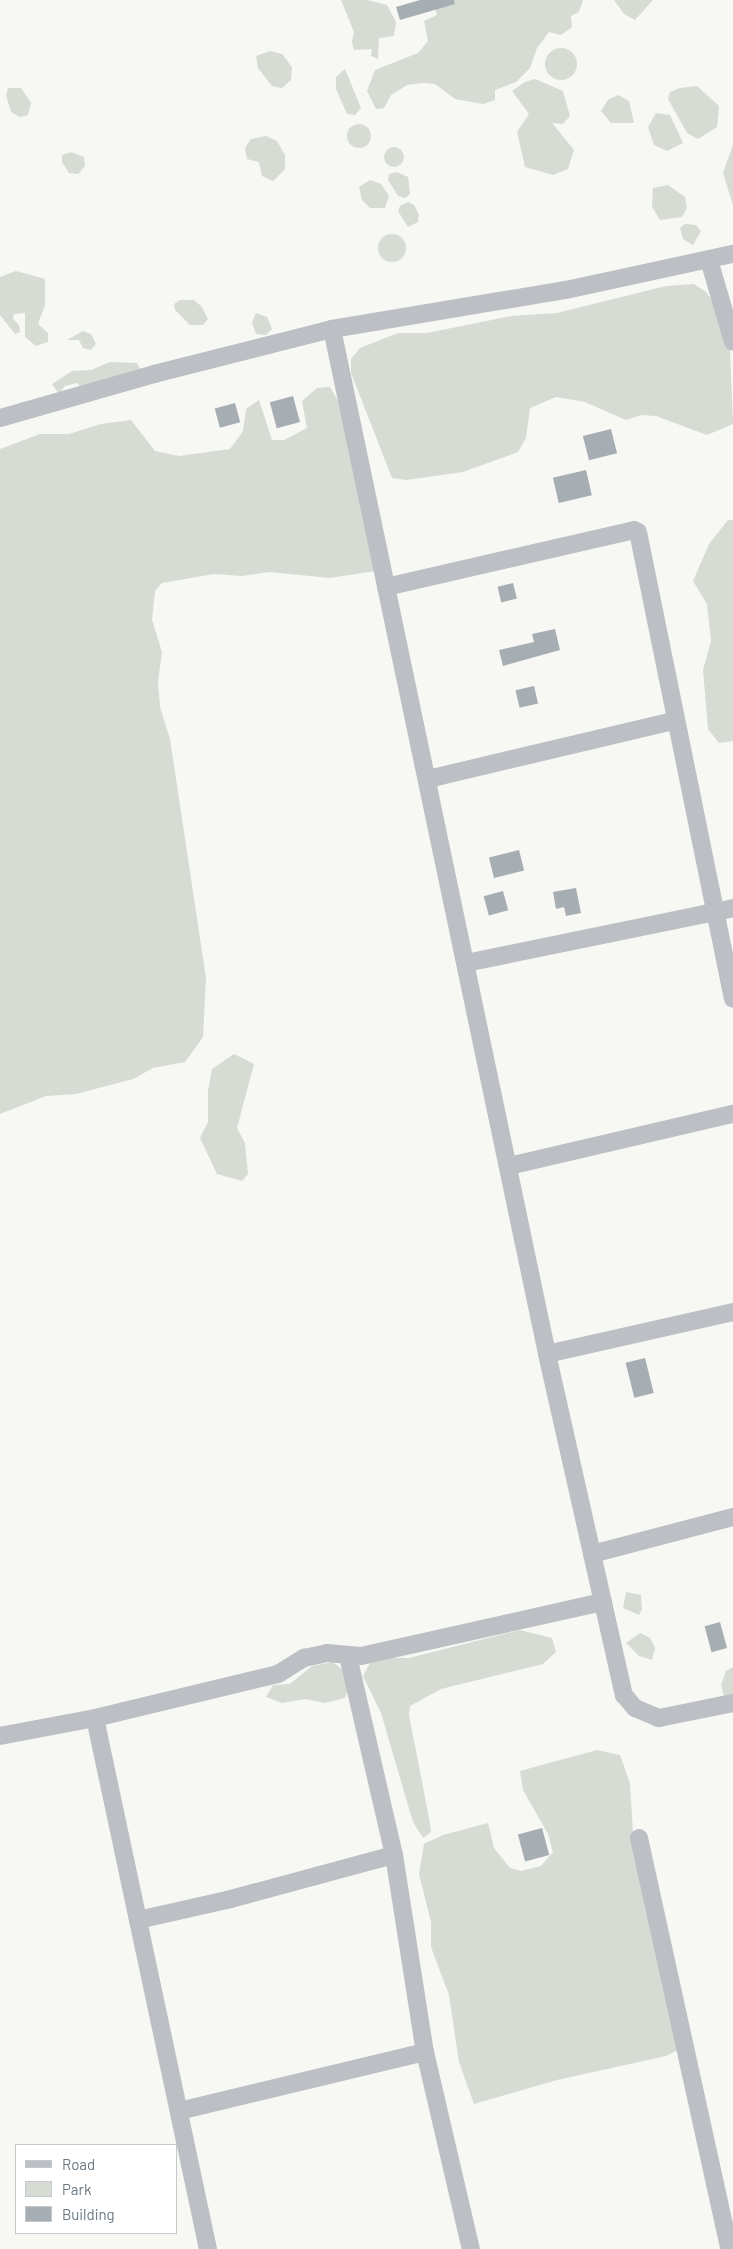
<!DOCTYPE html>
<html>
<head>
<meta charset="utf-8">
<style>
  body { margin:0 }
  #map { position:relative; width:733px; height:2249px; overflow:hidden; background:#f7f7f4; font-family:Barlow,sans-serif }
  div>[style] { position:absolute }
  .green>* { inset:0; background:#d6dbd4 }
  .round { border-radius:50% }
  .building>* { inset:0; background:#a6adb3; transform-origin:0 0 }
  .street>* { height:18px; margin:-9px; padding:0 9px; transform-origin:9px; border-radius:9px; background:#bcc0c4 }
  span { translate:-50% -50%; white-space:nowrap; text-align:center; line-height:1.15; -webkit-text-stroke:5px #fff; paint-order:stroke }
  .legend { position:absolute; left:15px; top:2144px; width:162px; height:90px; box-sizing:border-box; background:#fff; border:1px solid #c3c9cd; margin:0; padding:6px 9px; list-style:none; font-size:15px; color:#697782 }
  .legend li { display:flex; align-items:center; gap:10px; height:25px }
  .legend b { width:25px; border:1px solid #c3c9cd }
</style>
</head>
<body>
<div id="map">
  <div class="green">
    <i style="clip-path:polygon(341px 0,367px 0,387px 5px,396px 22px,394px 36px,379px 38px,378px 59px,371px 56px,372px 49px,354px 50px,352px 42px,354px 32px)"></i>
    <i style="clip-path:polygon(432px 0,583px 0,579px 12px,571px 16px,572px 27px,561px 35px,549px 32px,537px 48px,530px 68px,516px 82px,495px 90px,495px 100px,483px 104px,455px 99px,435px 84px,422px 83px,407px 85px,391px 95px,384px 108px,376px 109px,367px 91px,375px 70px,418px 53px,428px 41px,424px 21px,437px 15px)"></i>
    <i style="clip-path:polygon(614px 0,653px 0,635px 20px,624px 14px)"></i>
    <i class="round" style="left:545px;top:48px;width:32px;height:32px"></i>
    <i style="clip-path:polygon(270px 51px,282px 54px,292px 67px,291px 80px,282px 88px,272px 86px,258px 68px,256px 56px)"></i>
    <i style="clip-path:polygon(345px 69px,361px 108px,355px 115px,347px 114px,336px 89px,336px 77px)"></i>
    <i style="clip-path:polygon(535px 79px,563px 91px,570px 116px,563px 124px,552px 123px,574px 150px,568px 169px,553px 175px,525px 167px,517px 132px,529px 114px,512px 91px,525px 82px)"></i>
    <i style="clip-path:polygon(697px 86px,719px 106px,717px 127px,698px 139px,687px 133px,668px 99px,670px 92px,680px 88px)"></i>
    <i style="clip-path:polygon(8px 88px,21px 88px,31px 103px,28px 115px,20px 117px,11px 112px,6px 95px)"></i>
    <i style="clip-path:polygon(618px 95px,629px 101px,634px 123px,611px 123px,601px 111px,608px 100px)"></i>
    <i style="clip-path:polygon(656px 113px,670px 115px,683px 143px,667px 151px,654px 145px,648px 127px)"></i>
    <i class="round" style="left:347px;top:124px;width:24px;height:24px"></i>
    <i style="clip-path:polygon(266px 136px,277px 141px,285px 155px,285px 169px,273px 181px,262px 176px,259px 162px,247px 159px,245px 148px,251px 139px)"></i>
    <i style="clip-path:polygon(733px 145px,733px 205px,723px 173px)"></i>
    <i class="round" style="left:384px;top:147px;width:20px;height:20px"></i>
    <i style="clip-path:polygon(71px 152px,84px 157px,85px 166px,78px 174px,69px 173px,62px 162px,62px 155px)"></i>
    <i style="clip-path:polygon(397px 172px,408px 177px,410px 194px,405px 198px,398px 196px,388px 180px,389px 174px)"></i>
    <i style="clip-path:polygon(370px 180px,381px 184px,389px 196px,385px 208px,370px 208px,362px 200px,359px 187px)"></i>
    <i style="clip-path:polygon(668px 185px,685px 197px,687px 208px,682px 217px,660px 220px,652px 207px,653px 188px)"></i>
    <i style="clip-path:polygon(408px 202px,414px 205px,419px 215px,418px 222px,408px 227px,398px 211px,400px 206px)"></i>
    <i style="clip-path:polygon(685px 224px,696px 225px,701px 231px,693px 245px,683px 239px,680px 228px)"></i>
    <i class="round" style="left:378px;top:234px;width:28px;height:28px"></i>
    <i style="clip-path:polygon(16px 271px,45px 279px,45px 305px,38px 324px,48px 333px,48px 342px,36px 346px,25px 337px,25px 313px,14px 314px,13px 319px,19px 325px,20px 332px,15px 334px,0 315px,0 277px)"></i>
    <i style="clip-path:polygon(694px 284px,706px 292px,716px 305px,730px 349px,733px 424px,707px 435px,656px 416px,641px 415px,626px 420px,585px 402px,556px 397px,530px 408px,526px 438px,518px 452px,463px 472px,406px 480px,392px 478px,351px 373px,351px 359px,360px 348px,398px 333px,427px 333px,511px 316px,557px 313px,666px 286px)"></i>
    <i style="clip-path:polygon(180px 300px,194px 300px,202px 307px,208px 319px,203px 325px,190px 325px,175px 310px,174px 304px)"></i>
    <i style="clip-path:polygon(256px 313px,267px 317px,272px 329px,266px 335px,256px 334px,252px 323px)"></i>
    <i style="clip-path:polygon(83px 331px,91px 334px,96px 344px,91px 350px,83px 348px,79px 340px,67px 340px)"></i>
    <i style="clip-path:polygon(110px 362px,137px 363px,143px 375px,87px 393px,77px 383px,65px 386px,59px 394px,52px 384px,72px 371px,91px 370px)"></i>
    <i style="clip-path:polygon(330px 387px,345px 413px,375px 571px,330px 578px,269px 572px,242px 576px,214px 574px,162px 583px,155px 591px,152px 620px,162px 652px,158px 682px,160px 707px,170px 739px,206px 978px,203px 1037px,185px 1062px,153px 1068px,133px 1079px,76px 1094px,46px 1096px,0 1114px,0 449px,40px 434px,69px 434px,101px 424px,131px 420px,155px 451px,179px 456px,230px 449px,243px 431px,246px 409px,259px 400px,272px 440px,284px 440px,307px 428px,302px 401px,317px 388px)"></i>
    <i style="clip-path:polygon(728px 520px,733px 520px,733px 741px,719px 743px,708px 729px,703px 670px,711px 641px,707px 604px,693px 581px,709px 544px)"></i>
    <i style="clip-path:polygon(234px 1054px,254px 1064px,237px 1128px,245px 1143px,248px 1174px,242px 1181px,217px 1174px,200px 1138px,208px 1122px,208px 1091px,212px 1069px)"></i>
    <i style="clip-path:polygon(626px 1592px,641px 1595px,642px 1609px,639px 1615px,623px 1608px)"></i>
    <i style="clip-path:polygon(520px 1630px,552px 1638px,556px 1652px,543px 1664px,441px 1689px,410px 1706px,409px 1715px,429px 1818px,431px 1832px,423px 1838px,413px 1822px,381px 1713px,363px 1676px,370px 1663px,387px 1658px,409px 1658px)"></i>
    <i style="clip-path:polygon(640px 1633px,650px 1638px,655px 1648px,652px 1660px,639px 1656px,626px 1643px)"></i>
    <i style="clip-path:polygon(333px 1662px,352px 1678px,345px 1698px,325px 1703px,305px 1699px,282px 1703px,266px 1697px,273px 1685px,290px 1684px,312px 1666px)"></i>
    <i style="clip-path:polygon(733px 1667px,733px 1707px,726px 1703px,721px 1685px,726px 1671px)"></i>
    <i style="clip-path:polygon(597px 1750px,620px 1755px,630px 1783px,634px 1850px,682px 2048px,666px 2056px,557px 2080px,474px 2104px,459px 2062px,449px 1995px,431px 1947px,431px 1922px,419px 1874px,424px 1844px,443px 1835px,488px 1823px,494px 1848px,510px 1868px,521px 1871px,541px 1866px,553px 1852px,548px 1834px,523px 1790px,520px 1771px)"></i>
  </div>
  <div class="building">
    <i style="clip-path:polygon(420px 0,454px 0,455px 4px,400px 20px,396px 7px)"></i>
    <i style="left:293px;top:396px;width:27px;height:24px;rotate:75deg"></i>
    <i style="left:235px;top:403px;width:20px;height:21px;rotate:75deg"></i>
    <i style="left:611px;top:429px;width:25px;height:29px;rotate:76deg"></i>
    <i style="left:586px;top:470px;width:26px;height:34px;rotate:77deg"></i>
    <i style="left:513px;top:583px;width:16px;height:16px;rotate:76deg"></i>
    <i style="clip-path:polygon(555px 629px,560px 650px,503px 666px,499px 650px,534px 642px,532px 634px)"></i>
    <i style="left:534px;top:686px;width:18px;height:19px;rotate:77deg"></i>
    <i style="left:519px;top:850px;width:21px;height:31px;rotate:76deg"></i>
    <i style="clip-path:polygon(576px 888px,581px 913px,566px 916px,564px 907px,556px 909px,553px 892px)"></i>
    <i style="left:503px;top:891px;width:20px;height:20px;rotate:75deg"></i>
    <i style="left:645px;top:1358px;width:36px;height:20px;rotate:76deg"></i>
    <i style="left:720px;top:1622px;width:27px;height:16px;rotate:75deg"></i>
    <i style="left:542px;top:1828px;width:28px;height:25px;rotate:75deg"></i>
  </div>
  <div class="street">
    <i style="left:709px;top:260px;width:85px;rotate:73.7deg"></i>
    <i style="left:332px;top:329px;width:1047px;rotate:78.15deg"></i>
    <i style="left:547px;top:1354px;width:350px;rotate:77.3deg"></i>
    <i style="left:624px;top:1695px;width:17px;rotate:50deg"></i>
    <i style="left:635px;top:1708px;width:26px;rotate:23deg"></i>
    <i style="left:659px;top:1718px;width:76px;rotate:-11.5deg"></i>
    <i style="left:0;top:418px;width:160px;rotate:-15.9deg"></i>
    <i style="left:154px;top:374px;width:184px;rotate:-14.2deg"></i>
    <i style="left:332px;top:329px;width:237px;rotate:-9.5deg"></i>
    <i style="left:566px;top:290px;width:171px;rotate:-12.2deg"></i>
    <i style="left:386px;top:587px;width:254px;rotate:-12.9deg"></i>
    <i style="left:634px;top:530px;width:4px;rotate:27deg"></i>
    <i style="left:638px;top:532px;width:476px;rotate:78.5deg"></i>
    <i style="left:428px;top:779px;width:253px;rotate:-13.3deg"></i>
    <i style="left:466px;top:963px;width:273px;rotate:-11.6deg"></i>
    <i style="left:509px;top:1166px;width:230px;rotate:-13.1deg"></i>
    <i style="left:547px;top:1354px;width:191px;rotate:-12.7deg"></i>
    <i style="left:592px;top:1554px;width:146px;rotate:-14.7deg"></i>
    <i style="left:348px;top:1656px;width:204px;rotate:77deg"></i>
    <i style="left:394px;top:1855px;width:199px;rotate:81.1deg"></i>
    <i style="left:425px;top:2052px;width:202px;rotate:76.9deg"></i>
    <i style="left:95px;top:1718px;width:543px;rotate:77.99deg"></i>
    <i style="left:0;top:1736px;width:97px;rotate:-10.7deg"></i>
    <i style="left:95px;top:1718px;width:188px;rotate:-13.5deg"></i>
    <i style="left:278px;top:1674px;width:31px;rotate:-32deg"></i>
    <i style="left:304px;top:1658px;width:24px;rotate:-12deg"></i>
    <i style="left:327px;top:1653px;width:34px;rotate:5deg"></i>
    <i style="left:361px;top:1656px;width:248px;rotate:-12.6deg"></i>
    <i style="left:639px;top:1838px;width:421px;rotate:77.6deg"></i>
    <i style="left:138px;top:1920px;width:91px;rotate:-12.7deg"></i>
    <i style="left:227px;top:1900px;width:173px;rotate:-15.1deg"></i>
    <i style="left:179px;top:2111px;width:253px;rotate:-13.5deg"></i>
  </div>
  <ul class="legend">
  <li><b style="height:6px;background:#bcc0c4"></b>Road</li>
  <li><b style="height:14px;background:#d6dbd4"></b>Park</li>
  <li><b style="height:14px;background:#a6adb3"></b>Building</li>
  </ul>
</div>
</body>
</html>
